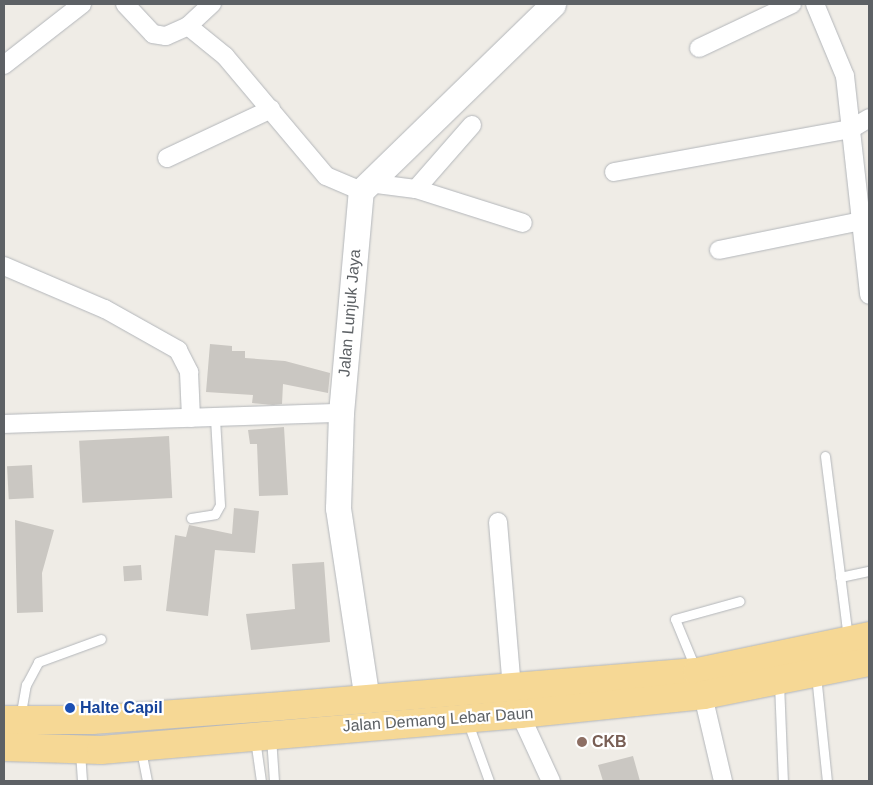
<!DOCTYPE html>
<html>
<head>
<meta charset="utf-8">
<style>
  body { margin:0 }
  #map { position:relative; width:873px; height:785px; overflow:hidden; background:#efece6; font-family:Helvetica,sans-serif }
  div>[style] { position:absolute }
  .building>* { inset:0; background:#cac7c2; transform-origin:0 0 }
  .roads { filter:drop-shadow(0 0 1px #b3b6ba) drop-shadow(0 0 1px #b3b6ba) }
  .lane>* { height:9px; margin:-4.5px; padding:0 4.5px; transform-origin:4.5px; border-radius:4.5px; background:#fff }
  .street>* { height:18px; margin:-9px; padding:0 9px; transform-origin:9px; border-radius:9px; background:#fff }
  .secondary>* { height:25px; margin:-12.5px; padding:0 12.5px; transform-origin:12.5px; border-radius:12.5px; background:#fff }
  .highway>* { height:28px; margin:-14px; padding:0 14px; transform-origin:14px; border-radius:14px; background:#f6d895 }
  .dots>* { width:14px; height:14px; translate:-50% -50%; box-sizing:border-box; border:2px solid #fff; border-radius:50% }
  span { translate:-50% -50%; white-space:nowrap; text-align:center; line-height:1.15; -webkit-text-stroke:4.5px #fff; paint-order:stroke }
  .street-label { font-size:16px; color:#5d6165 }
  .transit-label { font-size:16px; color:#164399; font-weight:700 }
  .left { translate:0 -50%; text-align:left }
  .education-label { font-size:16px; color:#785e54; font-weight:700 }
  .frame { position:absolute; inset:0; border:5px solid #5d6165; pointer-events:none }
</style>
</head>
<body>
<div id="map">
  <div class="building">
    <i style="clip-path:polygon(210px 344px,232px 346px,232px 351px,245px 351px,245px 358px,285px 361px,330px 373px,328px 393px,283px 384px,282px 404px,273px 405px,252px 403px,253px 395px,206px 392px)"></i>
    <i style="clip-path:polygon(284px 427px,288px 495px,259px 496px,257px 444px,250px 444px,248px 430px)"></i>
    <i style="left:169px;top:436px;width:62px;height:90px;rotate:87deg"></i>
    <i style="left:32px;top:465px;width:33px;height:25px;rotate:87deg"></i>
    <i style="clip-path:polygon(234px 508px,259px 511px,255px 553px,215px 550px,208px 616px,166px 611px,175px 535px,186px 537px,189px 525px,232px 534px)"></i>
    <i style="clip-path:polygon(15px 520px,54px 530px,42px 573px,43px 612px,17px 613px)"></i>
    <i style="clip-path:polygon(324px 562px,330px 642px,251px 650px,246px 614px,295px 609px,292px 564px)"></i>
    <i style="left:141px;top:565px;width:15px;height:18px;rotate:86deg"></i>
    <i style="clip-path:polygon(633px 756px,640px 781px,603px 781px,598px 765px)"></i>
  </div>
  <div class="roads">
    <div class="lane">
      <i style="left:825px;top:456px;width:183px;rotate:82.8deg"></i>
      <i style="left:191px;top:518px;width:24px;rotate:-9deg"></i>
      <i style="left:215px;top:514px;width:10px;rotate:-61deg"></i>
      <i style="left:220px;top:505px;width:88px;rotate:-93.3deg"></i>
      <i style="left:840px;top:577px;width:30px;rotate:-12deg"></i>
      <i style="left:696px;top:670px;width:55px;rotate:-112.4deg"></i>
      <i style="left:675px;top:619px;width:67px;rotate:-15.5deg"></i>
      <i style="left:816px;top:675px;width:107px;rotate:84.1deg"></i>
      <i style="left:779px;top:683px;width:98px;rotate:87.7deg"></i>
      <i style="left:20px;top:718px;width:34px;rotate:-80deg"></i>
      <i style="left:26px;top:685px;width:26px;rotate:-62deg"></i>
      <i style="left:38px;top:662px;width:67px;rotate:-20.1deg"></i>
      <i style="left:468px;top:723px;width:62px;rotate:70.1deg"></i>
      <i style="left:271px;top:737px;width:44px;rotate:86.1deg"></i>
      <i style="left:255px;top:739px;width:42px;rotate:81.9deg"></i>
      <i style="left:141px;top:750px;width:32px;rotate:79deg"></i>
      <i style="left:80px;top:752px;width:29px;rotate:86deg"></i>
    </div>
    <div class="street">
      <i style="left:125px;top:4px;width:41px;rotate:47deg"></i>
      <i style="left:153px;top:34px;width:13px;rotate:9deg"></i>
      <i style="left:166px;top:36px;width:24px;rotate:-24deg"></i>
      <i style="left:188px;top:26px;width:48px;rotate:39deg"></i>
      <i style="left:225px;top:56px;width:157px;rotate:49.9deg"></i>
      <i style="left:326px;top:176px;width:38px;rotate:23deg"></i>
      <i style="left:815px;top:4px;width:78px;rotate:67.4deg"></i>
      <i style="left:845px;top:76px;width:220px;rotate:83.7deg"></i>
      <i style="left:188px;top:26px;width:33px;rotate:-43deg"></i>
      <i style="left:699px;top:48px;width:103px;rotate:-25.3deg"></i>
      <i style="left:4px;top:65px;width:99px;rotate:-38deg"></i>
      <i style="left:167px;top:158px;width:115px;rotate:-25.2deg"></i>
      <i style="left:614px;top:172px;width:241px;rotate:-10.3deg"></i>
      <i style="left:851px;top:129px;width:21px;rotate:-31deg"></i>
      <i style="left:369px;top:183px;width:47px;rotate:7.3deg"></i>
      <i style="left:416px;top:189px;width:112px;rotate:17.6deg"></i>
      <i style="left:416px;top:189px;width:85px;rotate:-48.8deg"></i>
      <i style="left:719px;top:250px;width:145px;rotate:-11.5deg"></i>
      <i style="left:4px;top:266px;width:110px;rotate:23.1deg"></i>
      <i style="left:105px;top:309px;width:84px;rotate:29.3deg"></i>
      <i style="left:178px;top:350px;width:25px;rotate:63deg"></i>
      <i style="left:189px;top:372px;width:46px;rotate:87.5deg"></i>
      <i style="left:4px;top:424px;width:337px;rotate:-1.9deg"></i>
      <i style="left:498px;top:522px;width:169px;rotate:85.2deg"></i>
      <i style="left:701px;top:687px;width:97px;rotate:76.8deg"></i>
      <i style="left:520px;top:714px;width:74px;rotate:65.2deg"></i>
    </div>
    <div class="secondary">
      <i style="left:367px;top:700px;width:194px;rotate:-98.6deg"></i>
      <i style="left:338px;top:508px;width:95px;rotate:-88.2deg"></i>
      <i style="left:341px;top:413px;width:223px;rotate:-84.9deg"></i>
      <i style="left:361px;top:191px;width:268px;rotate:-44.2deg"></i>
    </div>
    <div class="highway">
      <i style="left:4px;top:720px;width:88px"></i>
      <i style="left:92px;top:720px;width:178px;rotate:-4.2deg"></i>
      <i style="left:270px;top:707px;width:428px;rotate:-4.7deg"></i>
      <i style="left:697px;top:672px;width:176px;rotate:-11.8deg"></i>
      <i style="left:4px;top:747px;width:97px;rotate:1.8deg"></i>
      <i style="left:101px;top:750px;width:421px;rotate:-4.9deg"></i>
      <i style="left:520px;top:714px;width:185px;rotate:-5.9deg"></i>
      <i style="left:704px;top:695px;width:168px;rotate:-11.3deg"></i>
    </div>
  </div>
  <div class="dots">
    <i style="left:70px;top:708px;background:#1a4fb4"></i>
    <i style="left:582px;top:742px;background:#8d6e63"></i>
  </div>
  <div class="street-label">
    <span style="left:350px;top:313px;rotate:-85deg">Jalan Lunjuk Jaya</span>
    <span style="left:438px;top:720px;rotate:-4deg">Jalan Demang Lebar Daun</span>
  </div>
  <div class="transit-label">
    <span class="left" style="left:80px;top:708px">Halte Capil</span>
  </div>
  <div class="education-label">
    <span class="left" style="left:592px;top:742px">CKB</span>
  </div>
  <div class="frame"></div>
</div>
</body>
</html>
